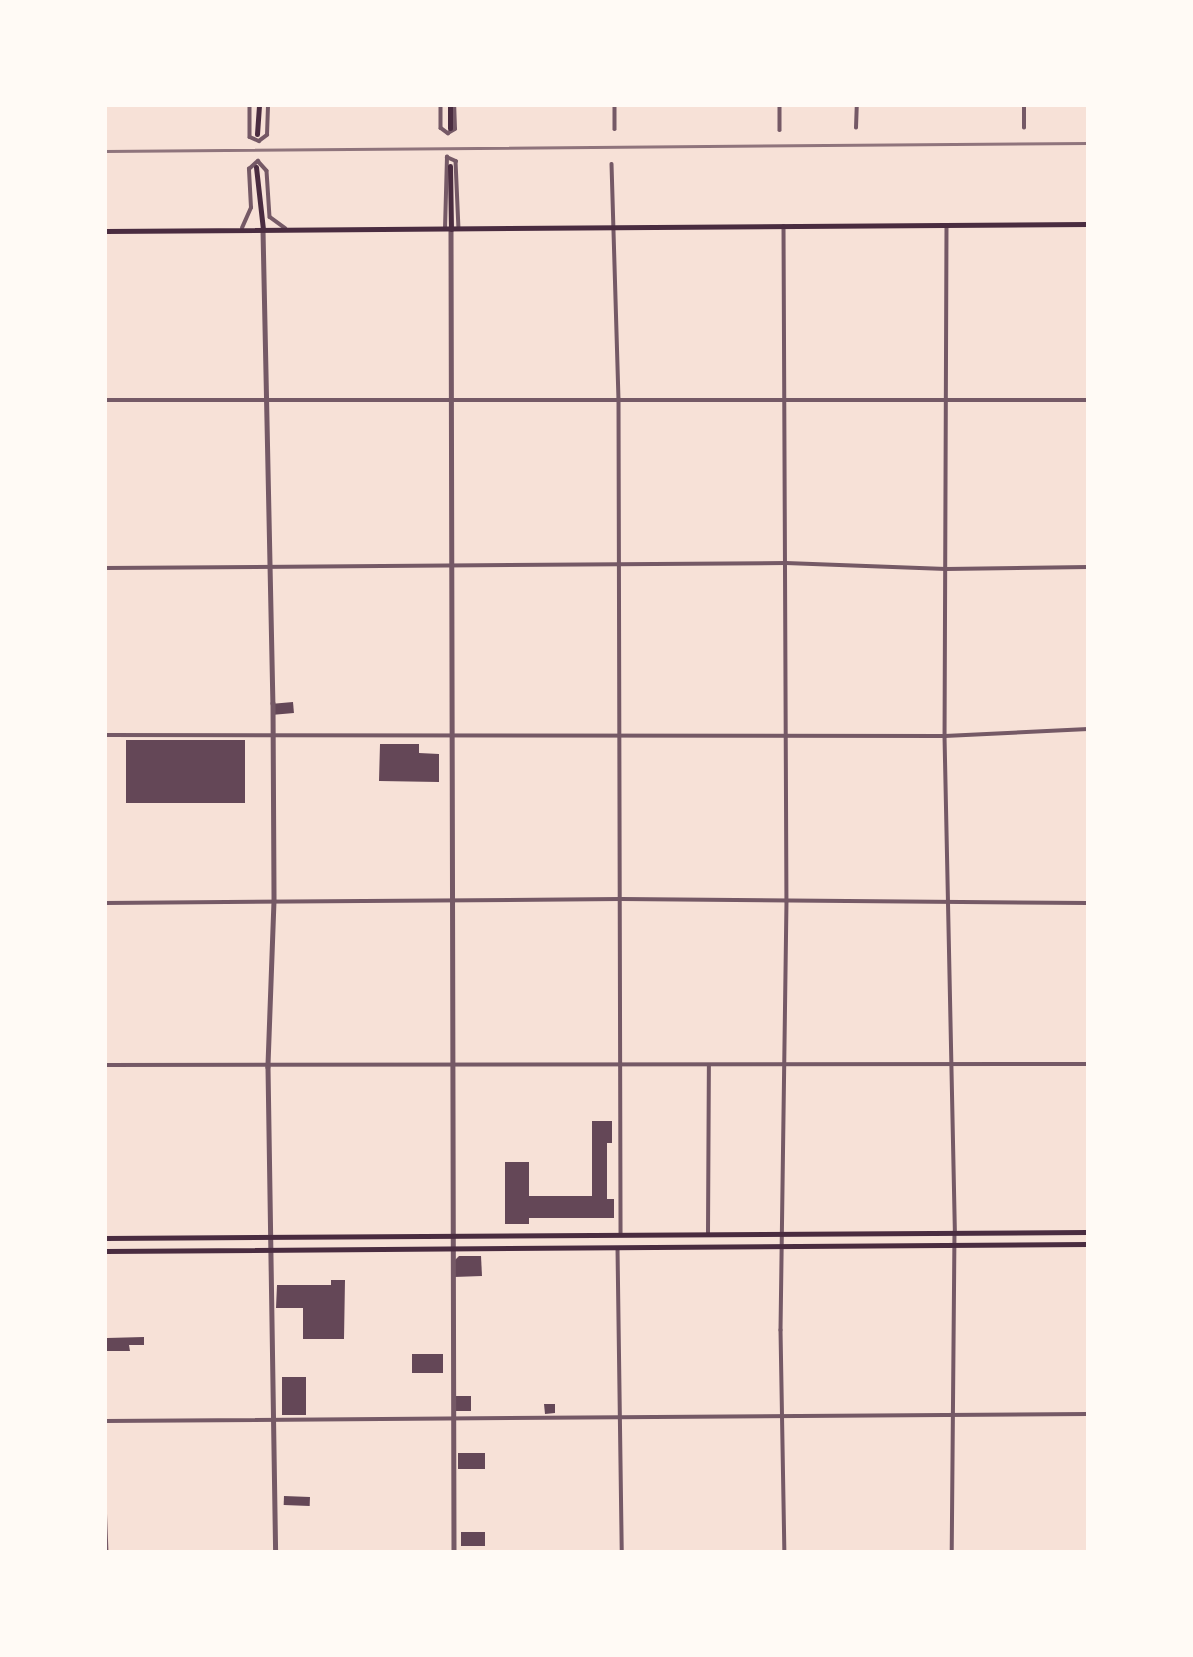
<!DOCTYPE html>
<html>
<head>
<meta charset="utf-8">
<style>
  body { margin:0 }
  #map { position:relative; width:1193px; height:1657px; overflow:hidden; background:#f7e1d7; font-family:"PT Sans",sans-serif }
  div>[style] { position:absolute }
  .building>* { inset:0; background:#644757; transform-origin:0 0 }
  .minor>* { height:3.5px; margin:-1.75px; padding:0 1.75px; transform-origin:1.75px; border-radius:1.75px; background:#755966 }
  .tertiary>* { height:4.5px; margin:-2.25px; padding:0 2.25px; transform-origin:2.25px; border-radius:2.25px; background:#755966 }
  .secondary>* { height:5px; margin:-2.5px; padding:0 2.5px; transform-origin:2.5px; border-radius:2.5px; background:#4a2c40 }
  .primary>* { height:5px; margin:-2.5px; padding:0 2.5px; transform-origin:2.5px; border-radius:2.5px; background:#4a2c40 }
  .rail>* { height:2.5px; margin:-1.25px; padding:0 1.25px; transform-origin:1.25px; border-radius:1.25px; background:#8f747c }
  span { translate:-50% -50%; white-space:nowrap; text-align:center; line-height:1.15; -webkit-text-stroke:7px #fffaf5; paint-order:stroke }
  .frame { position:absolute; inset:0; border:107px solid #fffaf5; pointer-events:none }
</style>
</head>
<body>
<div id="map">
  <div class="building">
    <i style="left:293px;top:702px;width:11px;height:20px;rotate:85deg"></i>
    <i style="left:126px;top:740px;width:119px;height:63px"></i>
    <i style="clip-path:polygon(380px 744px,419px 744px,419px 753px,439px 754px,439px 782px,379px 781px)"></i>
    <i style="clip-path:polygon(592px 1121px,612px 1121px,612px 1143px,607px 1143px,607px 1199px,614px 1199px,614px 1218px,529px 1218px,529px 1224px,505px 1224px,505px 1162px,529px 1162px,529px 1196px,592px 1196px)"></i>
    <i style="clip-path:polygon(459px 1256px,481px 1256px,482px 1276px,454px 1277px,454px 1261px)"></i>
    <i style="clip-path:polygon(331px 1280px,345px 1280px,344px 1339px,303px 1339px,303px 1308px,276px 1308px,277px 1285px,331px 1285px)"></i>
    <i style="clip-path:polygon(144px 1337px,144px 1345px,129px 1345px,130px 1351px,107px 1351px,107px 1338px)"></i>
    <i style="left:412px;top:1354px;width:31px;height:19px"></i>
    <i style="left:282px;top:1377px;width:24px;height:38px"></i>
    <i style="left:471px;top:1396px;width:15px;height:16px;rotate:90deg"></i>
    <i style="clip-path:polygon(544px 1404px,555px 1404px,555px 1413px,545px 1414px)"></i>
    <i style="left:458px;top:1453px;width:27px;height:16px"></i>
    <i style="left:284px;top:1496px;width:26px;height:9px;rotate:2deg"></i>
    <i style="left:461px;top:1532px;width:24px;height:14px"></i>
  </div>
  <div class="minor">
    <i style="left:250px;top:105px;width:32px;rotate:90deg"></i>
    <i style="left:250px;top:137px;width:10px;rotate:24deg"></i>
    <i style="left:259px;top:141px;width:10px;rotate:-37deg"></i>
    <i style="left:267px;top:135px;width:30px;rotate:-88deg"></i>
    <i style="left:441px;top:105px;width:23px;rotate:90deg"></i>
    <i style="left:441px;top:128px;width:9px;rotate:36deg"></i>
    <i style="left:448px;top:133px;width:8px;rotate:-30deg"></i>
    <i style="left:455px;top:129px;width:24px;rotate:-92deg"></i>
    <i style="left:615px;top:105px;width:24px;rotate:90deg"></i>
    <i style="left:780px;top:105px;width:25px;rotate:90deg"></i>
    <i style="left:856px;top:128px;width:23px;rotate:-88deg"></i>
    <i style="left:1024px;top:128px;width:23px;rotate:-90deg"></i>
    <i style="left:612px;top:164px;width:235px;rotate:88.3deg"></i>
    <i style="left:619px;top:399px;width:835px;rotate:89.86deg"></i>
    <i style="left:784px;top:226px;width:675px;rotate:89.75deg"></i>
    <i style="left:787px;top:901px;width:429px;rotate:90.8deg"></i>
    <i style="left:781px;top:1330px;width:222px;rotate:89deg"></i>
    <i style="left:947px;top:226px;width:510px;rotate:90.22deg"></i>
    <i style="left:945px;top:736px;width:496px;rotate:88.8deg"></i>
    <i style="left:955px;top:1232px;width:320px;rotate:90.5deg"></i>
    <i style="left:242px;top:228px;width:22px;rotate:-66deg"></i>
    <i style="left:251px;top:208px;width:39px;rotate:-93deg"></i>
    <i style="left:249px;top:169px;width:12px;rotate:-42deg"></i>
    <i style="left:258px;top:161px;width:13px;rotate:48deg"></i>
    <i style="left:267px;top:171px;width:46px;rotate:86.3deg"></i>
    <i style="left:270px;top:217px;width:19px;rotate:36deg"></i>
    <i style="left:445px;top:229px;width:72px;rotate:-88.4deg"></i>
    <i style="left:447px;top:157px;width:10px;rotate:24deg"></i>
    <i style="left:456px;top:161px;width:68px;rotate:87.5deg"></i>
    <i style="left:105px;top:400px;width:983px"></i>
    <i style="left:105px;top:568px;width:681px;rotate:-0.42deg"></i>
    <i style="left:786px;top:563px;width:160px;rotate:2.1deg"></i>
    <i style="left:946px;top:569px;width:142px;rotate:-0.8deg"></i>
    <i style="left:105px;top:735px;width:840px;rotate:0.07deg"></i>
    <i style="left:945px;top:736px;width:143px;rotate:-2.8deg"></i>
    <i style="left:105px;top:903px;width:516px;rotate:-0.44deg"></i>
    <i style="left:621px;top:899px;width:467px;rotate:0.5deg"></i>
    <i style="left:105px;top:1065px;width:983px;rotate:-0.06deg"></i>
    <i style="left:708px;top:1234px;width:168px;rotate:-89.7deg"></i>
    <i style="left:618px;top:1248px;width:304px;rotate:89.2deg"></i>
    <i style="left:105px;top:1421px;width:983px;rotate:-0.41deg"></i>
    <i style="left:105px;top:1501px;width:51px;rotate:87.8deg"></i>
  </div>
  <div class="tertiary">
    <i style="left:451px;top:229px;width:1323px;rotate:89.87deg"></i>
    <i style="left:263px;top:230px;width:473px;rotate:88.8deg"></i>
    <i style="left:273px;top:703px;width:198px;rotate:89.7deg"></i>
    <i style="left:274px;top:901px;width:166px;rotate:92.1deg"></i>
    <i style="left:268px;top:1067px;width:485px;rotate:89.1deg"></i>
  </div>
  <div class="secondary">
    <i style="left:450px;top:105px;width:23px;rotate:90deg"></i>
    <i style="left:257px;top:134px;width:29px;rotate:-86deg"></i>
    <i style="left:450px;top:166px;width:63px;rotate:89.1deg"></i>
    <i style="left:256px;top:167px;width:62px;rotate:83.6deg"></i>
    <i style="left:105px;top:231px;width:983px;rotate:-0.41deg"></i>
  </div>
  <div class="primary">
    <i style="left:105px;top:1238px;width:983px;rotate:-0.35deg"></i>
    <i style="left:105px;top:1251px;width:983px;rotate:-0.41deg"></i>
  </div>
  <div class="rail">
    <i style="left:105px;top:151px;width:983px;rotate:-0.47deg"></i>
  </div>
  <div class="frame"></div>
</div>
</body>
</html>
